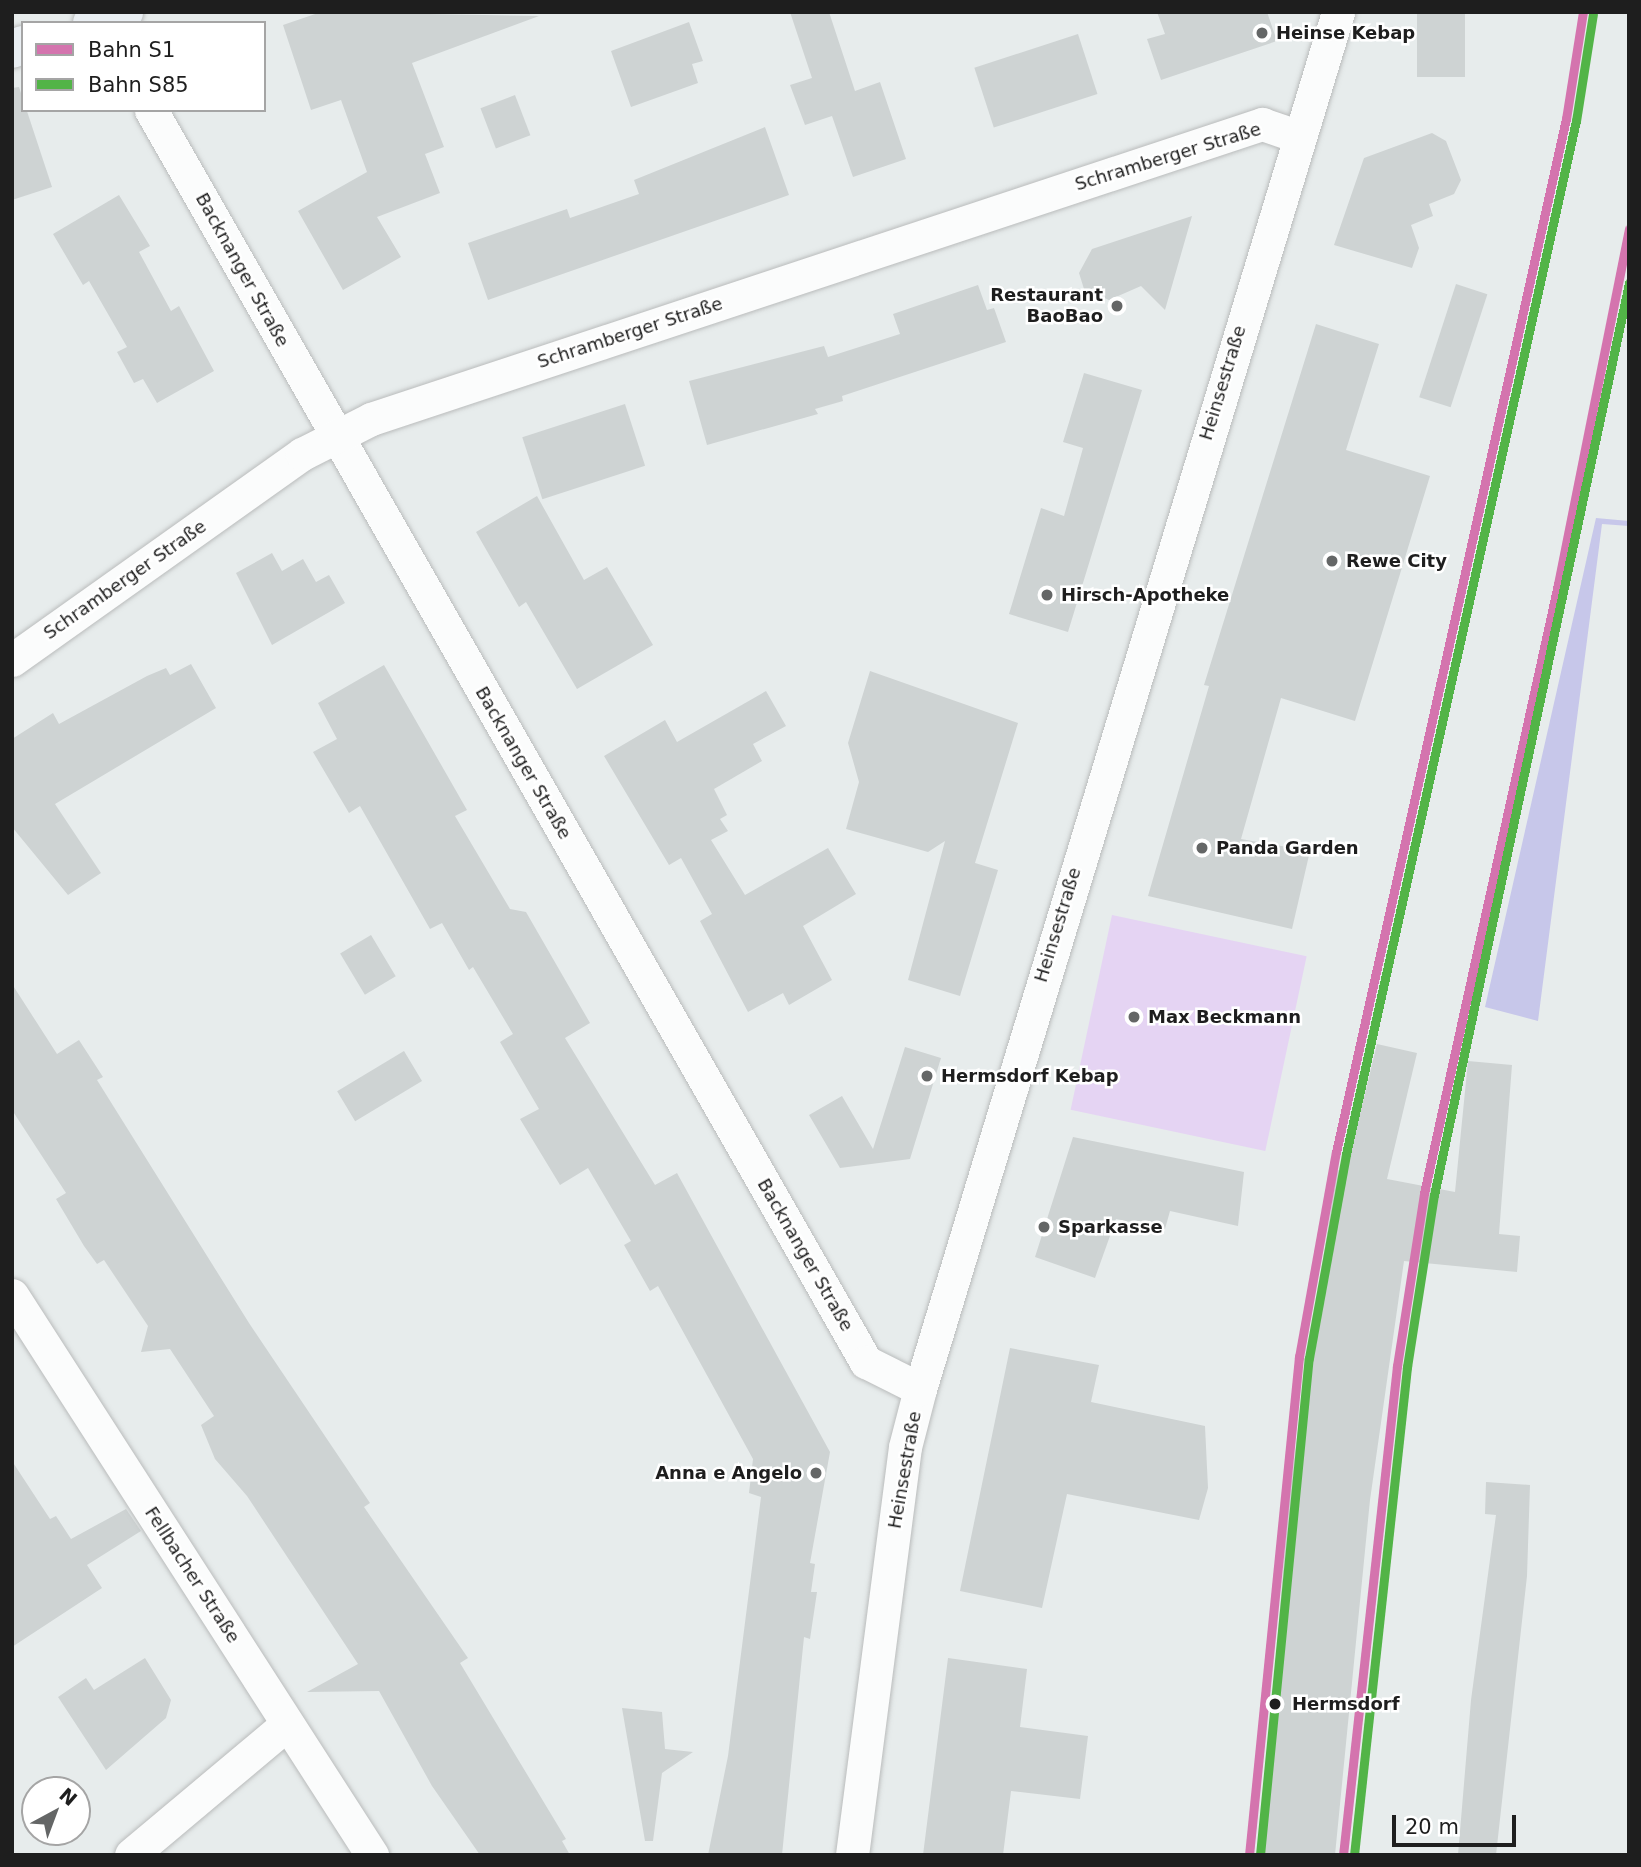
<!DOCTYPE html>
<html>
<head>
<meta charset="utf-8">
<style>
  body { margin:0 }
  #map { position:relative; width:1641px; height:1867px; overflow:hidden; background:#e7ecec; font-family:"DejaVu Sans",sans-serif }
  div>[style] { position:absolute }
  .grass>* { inset:0; background:#c7c7ea }
  .park>* { inset:0; background:#e5d4f3; transform-origin:0 0 }
  .building>* { inset:0; background:#ced3d3; transform-origin:0 0 }
  .roads { filter:drop-shadow(0 0 2px #babcbc) drop-shadow(0 0 2px #babcbc) }
  .street>* { height:33px; margin:-16.5px; padding:0 16.5px; transform-origin:16.5px; border-radius:16.5px; background:#fbfcfc }
  .secondary>* { height:38px; margin:-19px; padding:0 19px; transform-origin:19px; border-radius:19px; background:#eaeff3 }
  .rail-1>* { height:9px; margin:-4.5px; padding:0 4.5px; transform-origin:4.5px; border-radius:4.5px; background:#d474ae }
  .rail-2>* { height:9px; margin:-4.5px; padding:0 4.5px; transform-origin:4.5px; border-radius:4.5px; background:#52b447 }
  .dots>* { width:19px; height:19px; translate:-50% -50%; box-sizing:border-box; border:4px solid #fff; border-radius:50% }
  span { translate:-50% -50%; white-space:nowrap; text-align:center; line-height:1.15; -webkit-text-stroke:5px #fff; paint-order:stroke }
  .poi-label { font-size:18px; color:#1e1e1e; font-weight:700 }
  .left { translate:0 -50%; text-align:left }
  .right { translate:-100% -50%; text-align:right }
  .street-label { font-size:18px; color:#1e1e1e }
  .stop-label { font-size:18px; color:#1e1e1e; font-weight:700 }
  .frame { position:absolute; inset:0; border:14px solid #1e1e1e; pointer-events:none }
  .legend { position:absolute; left:21px; top:21px; width:245px; height:91px; box-sizing:border-box; background:#fff; border:2px solid #a5a5a5; margin:0; padding:9px 12px; list-style:none; font-size:21px; color:#1e1e1e }
  .legend li { display:flex; align-items:center; gap:14px; height:35px }
  .legend b { width:35px; border:2px solid #a5a5a5 }
  .north { position:absolute; left:21px; top:1776px; width:70px; height:70px; box-sizing:border-box; background:#fff; border:2px solid #a5a5a5; border-radius:50%; rotate:41deg; font-size:19px; font-weight:700; line-height:28px; text-align:center; color:#1e1e1e }
  .north::after { content:''; display:block; margin:auto; width:24px; height:32px; background:#646666; clip-path:polygon(50% 0,100% 100%,50% 72%,0 100%) }
  .scale { position:absolute; left:1392px; top:1815px; width:124px; height:32px; box-sizing:border-box; border:4px solid #1e1e1e; border-top:0; padding-left:9px; font-size:21px; line-height:24px; white-space:nowrap; color:#1e1e1e; -webkit-text-stroke:5px #fff; paint-order:stroke }
</style>
</head>
<body>
<div id="map">
  <div class="grass">
    <i style="clip-path:polygon(1596px 518px,1629px 521px,1629px 526px,1602px 524px,1538px 1021px,1485px 1007px)"></i>
  </div>
  <div class="park">
    <i style="left:1112px;top:915px;width:199px;height:199px;rotate:12deg"></i>
  </div>
  <div class="building">
    <i style="clip-path:polygon(321px 12px,539px 16px,412px 63px,444px 147px,425px 154px,440px 193px,377px 217px,401px 257px,343px 290px,298px 211px,367px 172px,341px 100px,311px 110px,283px 25px)"></i>
    <i style="clip-path:polygon(790px 12px,829px 12px,855px 91px,880px 82px,906px 159px,853px 177px,832px 116px,805px 125px,790px 85px,812px 78px)"></i>
    <i style="clip-path:polygon(1157px 12px,1267px 12px,1277px 41px,1161px 80px,1147px 39px,1165px 34px)"></i>
    <i style="left:1417px;top:12px;width:48px;height:65px"></i>
    <i style="clip-path:polygon(689px 22px,703px 61px,692px 64px,698px 83px,631px 107px,611px 51px)"></i>
    <i style="left:1078px;top:34px;width:63px;height:109px;rotate:72deg"></i>
    <i style="clip-path:polygon(19px 87px,52px 187px,12px 200px,12px 88px)"></i>
    <i style="left:515px;top:95px;width:43px;height:37px;rotate:69deg"></i>
    <i style="clip-path:polygon(765px 127px,789px 195px,488px 300px,468px 243px,567px 209px,570px 218px,639px 194px,634px 180px)"></i>
    <i style="clip-path:polygon(1432px 133px,1446px 141px,1461px 180px,1454px 194px,1429px 204px,1433px 216px,1411px 225px,1419px 248px,1412px 268px,1334px 245px,1364px 158px)"></i>
    <i style="clip-path:polygon(119px 195px,150px 246px,139px 252px,171px 311px,179px 306px,214px 371px,157px 403px,143px 379px,134px 383px,117px 352px,127px 347px,89px 281px,83px 285px,53px 234px)"></i>
    <i style="clip-path:polygon(1192px 216px,1165px 310px,1141px 286px,1109px 300px,1084px 289px,1079px 273px,1092px 249px)"></i>
    <i style="left:1456px;top:284px;width:33px;height:119px;rotate:18deg"></i>
    <i style="clip-path:polygon(978px 285px,987px 310px,994px 308px,1006px 342px,842px 396px,843px 401px,815px 409px,818px 414px,707px 445px,689px 381px,824px 346px,828px 357px,900px 334px,893px 314px)"></i>
    <i style="clip-path:polygon(1316px 324px,1379px 344px,1346px 450px,1430px 476px,1355px 721px,1281px 698px,1241px 839px,1310px 851px,1292px 929px,1148px 896px,1209px 686px,1204px 685px)"></i>
    <i style="clip-path:polygon(1084px 373px,1142px 390px,1068px 632px,1009px 614px,1041px 508px,1064px 516px,1083px 448px,1063px 442px)"></i>
    <i style="left:625px;top:404px;width:65px;height:108px;rotate:72deg"></i>
    <i style="clip-path:polygon(537px 496px,584px 580px,607px 567px,653px 645px,577px 689px,526px 602px,519px 607px,476px 532px)"></i>
    <i style="clip-path:polygon(272px 553px,282px 571px,303px 559px,316px 582px,329px 575px,345px 603px,272px 645px,236px 573px)"></i>
    <i style="clip-path:polygon(191px 664px,216px 708px,55px 804px,101px 873px,68px 895px,12px 827px,12px 739px,53px 713px,59px 724px,147px 676px,166px 668px,170px 675px)"></i>
    <i style="clip-path:polygon(384px 665px,467px 810px,455px 816px,510px 909px,526px 912px,590px 1023px,565px 1038px,655px 1185px,677px 1173px,830px 1452px,810px 1563px,815px 1564px,811px 1592px,817px 1592px,810px 1639px,804px 1637px,782px 1855px,708px 1855px,728px 1756px,761px 1497px,749px 1493px,753px 1459px,658px 1286px,650px 1291px,624px 1245px,631px 1241px,588px 1168px,560px 1185px,520px 1119px,539px 1109px,500px 1042px,513px 1034px,473px 967px,469px 970px,442px 923px,430px 929px,360px 806px,349px 813px,313px 752px,337px 739px,318px 703px)"></i>
    <i style="clip-path:polygon(870px 671px,1018px 723px,975px 863px,998px 870px,960px 996px,908px 980px,945px 841px,928px 852px,846px 829px,859px 782px,848px 743px)"></i>
    <i style="clip-path:polygon(766px 691px,786px 726px,753px 744px,762px 761px,714px 789px,727px 815px,720px 819px,728px 831px,711px 840px,745px 895px,828px 848px,856px 894px,803px 926px,832px 980px,789px 1005px,783px 993px,748px 1012px,700px 921px,712px 914px,681px 858px,669px 865px,604px 756px,665px 720px,677px 742px)"></i>
    <i style="left:371px;top:935px;width:48px;height:36px;rotate:59deg"></i>
    <i style="clip-path:polygon(12px 984px,57px 1054px,79px 1040px,103px 1077px,97px 1080px,249px 1323px,370px 1503px,364px 1507px,468px 1658px,460px 1663px,566px 1839px,562px 1841px,570px 1855px,480px 1855px,432px 1786px,379px 1691px,307px 1692px,358px 1664px,247px 1496px,215px 1459px,201px 1425px,214px 1416px,170px 1349px,141px 1352px,148px 1326px,104px 1260px,97px 1264px,84px 1246px,56px 1199px,66px 1193px,12px 1110px)"></i>
    <i style="clip-path:polygon(1377px 1044px,1417px 1053px,1387px 1179px,1455px 1192px,1468px 1061px,1512px 1065px,1499px 1234px,1520px 1236px,1517px 1272px,1404px 1261px,1370px 1500px,1335px 1855px,1260px 1855px,1289px 1497px,1308px 1355px,1337px 1170px,1346px 1171px)"></i>
    <i style="clip-path:polygon(905px 1047px,941px 1058px,910px 1159px,840px 1168px,809px 1115px,842px 1096px,873px 1149px)"></i>
    <i style="left:404px;top:1051px;width:35px;height:78px;rotate:59deg"></i>
    <i style="clip-path:polygon(1073px 1137px,1244px 1172px,1238px 1226px,1170px 1211px,1165px 1229px,1116px 1219px,1095px 1278px,1035px 1257px)"></i>
    <i style="clip-path:polygon(1010px 1348px,1099px 1365px,1091px 1402px,1205px 1426px,1208px 1488px,1199px 1520px,1067px 1494px,1042px 1608px,960px 1591px)"></i>
    <i style="clip-path:polygon(12px 1461px,50px 1519px,56px 1516px,71px 1539px,126px 1509px,141px 1531px,87px 1565px,102px 1588px,12px 1647px)"></i>
    <i style="clip-path:polygon(1486px 1482px,1530px 1485px,1527px 1576px,1496px 1855px,1458px 1855px,1471px 1700px,1496px 1515px,1485px 1514px)"></i>
    <i style="clip-path:polygon(145px 1658px,171px 1700px,166px 1718px,106px 1770px,58px 1697px,86px 1678px,94px 1690px)"></i>
    <i style="clip-path:polygon(948px 1658px,1027px 1669px,1020px 1727px,1088px 1736px,1080px 1799px,1011px 1791px,1003px 1855px,923px 1855px)"></i>
    <i style="clip-path:polygon(622px 1708px,662px 1712px,665px 1749px,693px 1752px,662px 1773px,653px 1841px,645px 1841px)"></i>
  </div>
  <div class="roads">
    <div class="street">
      <i style="left:151px;top:110px;width:1442px;rotate:60.27deg"></i>
      <i style="left:866px;top:1362px;width:60px;rotate:26.6deg"></i>
      <i style="left:12px;top:660px;width:356px;rotate:-35.4deg"></i>
      <i style="left:302px;top:454px;width:77px;rotate:-26.9deg"></i>
      <i style="left:371px;top:419px;width:939px;rotate:-18.32deg"></i>
      <i style="left:1262px;top:124px;width:39px;rotate:19deg"></i>
      <i style="left:12px;top:1295px;width:666px;rotate:57.26deg"></i>
      <i style="left:131px;top:1855px;width:204px;rotate:-40deg"></i>
      <i style="left:852px;top:1855px;width:411px;rotate:-82.6deg"></i>
      <i style="left:905px;top:1447px;width:60px;rotate:-75.5deg"></i>
      <i style="left:920px;top:1389px;width:1439px;rotate:-73.11deg"></i>
    </div>
    <div class="secondary">
      <i style="left:92px;top:23px;width:34px;rotate:-19deg"></i>
      <i style="left:12px;top:49px;width:12px;rotate:-20deg"></i>
    </div>
  </div>
  <div class="rail-1">
    <i style="left:1249px;top:1855px;width:501px;rotate:-84.27deg"></i>
    <i style="left:1299px;top:1357px;width:208px;rotate:-79.8deg"></i>
    <i style="left:1336px;top:1152px;width:1058px;rotate:-77.45deg"></i>
    <i style="left:1566px;top:119px;width:108px;rotate:-81deg"></i>
    <i style="left:1343px;top:1855px;width:492px;rotate:-83.7deg"></i>
    <i style="left:1397px;top:1366px;width:175px;rotate:-81.1deg"></i>
    <i style="left:1424px;top:1193px;width:624px;rotate:-77.59deg"></i>
    <i style="left:1558px;top:584px;width:362px;rotate:-78.7deg"></i>
  </div>
  <div class="rail-2">
    <i style="left:1260px;top:1855px;width:499px;rotate:-84.4deg"></i>
    <i style="left:1309px;top:1358px;width:207px;rotate:-79.7deg"></i>
    <i style="left:1346px;top:1154px;width:1058px;rotate:-77.45deg"></i>
    <i style="left:1576px;top:121px;width:108px;rotate:-81deg"></i>
    <i style="left:1354px;top:1855px;width:491px;rotate:-83.8deg"></i>
    <i style="left:1407px;top:1367px;width:174px;rotate:-81.1deg"></i>
    <i style="left:1434px;top:1195px;width:933px;rotate:-77.93deg"></i>
  </div>
  <div class="dots">
    <i style="left:1262px;top:33px;background:#646666"></i>
    <i style="left:1117px;top:306px;background:#646666"></i>
    <i style="left:1332px;top:561px;background:#646666"></i>
    <i style="left:1047px;top:595px;background:#646666"></i>
    <i style="left:1202px;top:848px;background:#646666"></i>
    <i style="left:1134px;top:1017px;background:#646666"></i>
    <i style="left:927px;top:1076px;background:#646666"></i>
    <i style="left:1044px;top:1227px;background:#646666"></i>
    <i style="left:816px;top:1473px;background:#646666"></i>
    <i style="left:1275px;top:1704px;background:#1e1e1e"></i>
  </div>
  <div class="poi-label">
    <span class="left" style="left:1276px;top:33px">Heinse Kebap</span>
    <span class="right" style="left:1103px;top:306px">Restaurant<br>BaoBao</span>
    <span class="left" style="left:1346px;top:561px">Rewe City</span>
    <span class="left" style="left:1061px;top:595px">Hirsch-Apotheke</span>
    <span class="left" style="left:1216px;top:848px">Panda Garden</span>
    <span class="left" style="left:1148px;top:1017px">Max Beckmann</span>
    <span class="left" style="left:941px;top:1076px">Hermsdorf Kebap</span>
    <span class="left" style="left:1058px;top:1227px">Sparkasse</span>
    <span class="right" style="left:802px;top:1473px">Anna e Angelo</span>
  </div>
  <div class="street-label">
    <span style="left:1168px;top:157px;rotate:-17deg">Schramberger Straße</span>
    <span style="left:242px;top:270px;rotate:61deg">Backnanger Straße</span>
    <span style="left:630px;top:333px;rotate:-18deg">Schramberger Straße</span>
    <span style="left:1223px;top:383px;rotate:-73deg">Heinsestraße</span>
    <span style="left:125px;top:580px;rotate:-35deg">Schramberger Straße</span>
    <span style="left:523px;top:763px;rotate:60deg">Backnanger Straße</span>
    <span style="left:1058px;top:925px;rotate:-73deg">Heinsestraße</span>
    <span style="left:805px;top:1255px;rotate:60deg">Backnanger Straße</span>
    <span style="left:905px;top:1470px;rotate:-80deg">Heinsestraße</span>
    <span style="left:192px;top:1575px;rotate:57deg">Fellbacher Straße</span>
  </div>
  <div class="stop-label">
    <span class="left" style="left:1292px;top:1704px">Hermsdorf</span>
  </div>
  <div class="frame"></div>
  <ul class="legend">
  <li><b style="height:9px;background:#d474ae"></b>Bahn S1</li>
  <li><b style="height:9px;background:#52b447"></b>Bahn S85</li>
  </ul>
  <div class="north">N</div>
  <div class="scale">20 m</div>
</div>
</body>
</html>
